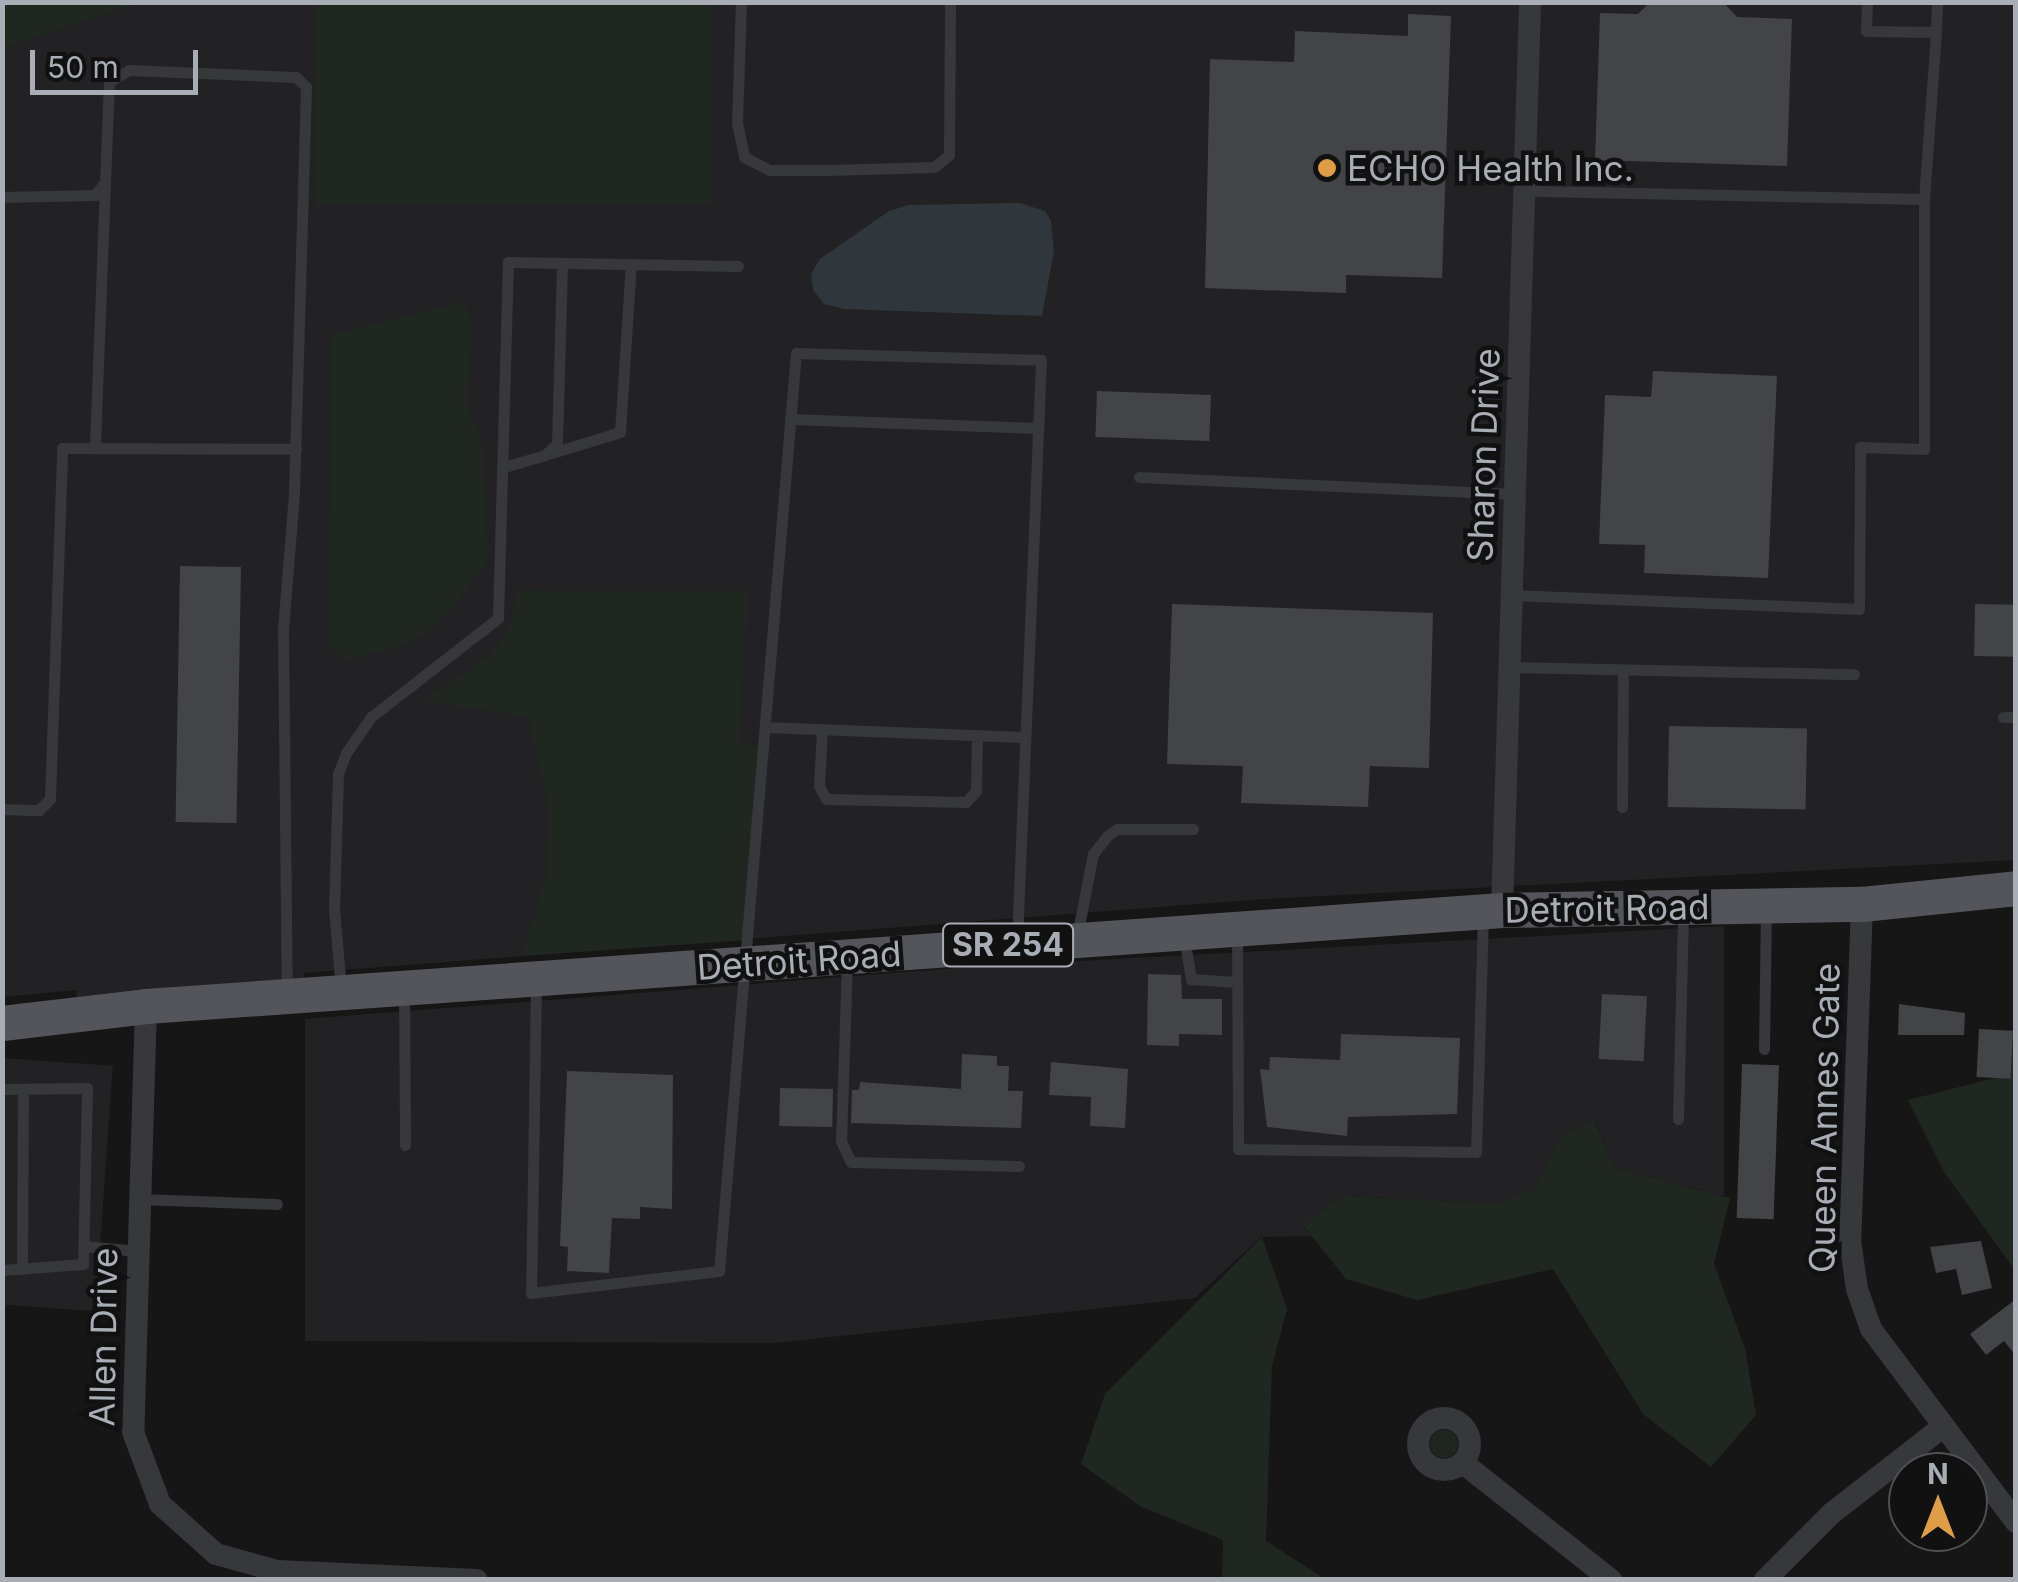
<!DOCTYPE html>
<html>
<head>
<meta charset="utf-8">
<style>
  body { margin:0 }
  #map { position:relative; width:2018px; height:1582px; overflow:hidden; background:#161617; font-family:Inter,sans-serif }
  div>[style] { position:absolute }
  .built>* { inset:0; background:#222224; transform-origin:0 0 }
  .green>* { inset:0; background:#202720; transform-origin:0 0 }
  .round { border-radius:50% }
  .water>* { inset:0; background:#2f373c }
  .building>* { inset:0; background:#434447; transform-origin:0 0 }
  .lane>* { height:11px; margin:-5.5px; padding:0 5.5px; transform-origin:5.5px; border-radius:5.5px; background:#37383c }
  .street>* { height:22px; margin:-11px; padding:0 11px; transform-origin:11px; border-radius:11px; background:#37383c }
  .street>.ring { margin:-11px; padding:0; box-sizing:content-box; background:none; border:22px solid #37383c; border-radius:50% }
  .primary>* { height:35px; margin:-17.5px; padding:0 17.5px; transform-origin:17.5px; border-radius:17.5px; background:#53555a }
  .dots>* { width:28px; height:28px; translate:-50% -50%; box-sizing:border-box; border:5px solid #111112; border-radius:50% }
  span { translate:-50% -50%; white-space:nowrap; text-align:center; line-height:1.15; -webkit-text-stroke:9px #111112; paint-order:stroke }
  .shield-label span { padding:2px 8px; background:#111112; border:2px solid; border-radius:8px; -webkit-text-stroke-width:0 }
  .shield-label { font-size:32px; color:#a9aeb6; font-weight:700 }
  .poi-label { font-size:35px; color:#a9aeb6 }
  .left { translate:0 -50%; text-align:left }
  .street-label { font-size:35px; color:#a9aeb6 }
  .frame { position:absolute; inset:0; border:5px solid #a9aeb6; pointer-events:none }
  .north { position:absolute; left:1888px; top:1452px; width:100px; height:100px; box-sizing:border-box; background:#111112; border:2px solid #4e5054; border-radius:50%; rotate:0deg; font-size:28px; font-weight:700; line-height:40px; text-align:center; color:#a9aeb6 }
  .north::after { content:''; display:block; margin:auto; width:35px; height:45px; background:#df9d46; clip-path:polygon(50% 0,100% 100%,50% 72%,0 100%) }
  .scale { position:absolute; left:30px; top:50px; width:168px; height:45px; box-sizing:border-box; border:5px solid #a9aeb6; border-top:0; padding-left:12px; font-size:30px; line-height:35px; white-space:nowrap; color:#a9aeb6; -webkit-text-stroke:8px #111112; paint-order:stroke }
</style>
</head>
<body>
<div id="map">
  <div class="built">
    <i style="clip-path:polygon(138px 3px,316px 3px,317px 205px,706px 187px,711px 3px,2015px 3px,2015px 860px,1263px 899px,304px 973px,303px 980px,77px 999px,76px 990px,3px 997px,2px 48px)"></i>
    <i style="clip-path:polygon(1724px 926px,1724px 1196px,1614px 1167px,1595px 1120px,1562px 1136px,1536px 1187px,1501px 1203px,1344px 1196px,1303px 1226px,1311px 1236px,1261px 1237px,1195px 1298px,774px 1343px,305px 1341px,305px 1019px,971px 967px)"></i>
    <i style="left:2px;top:1058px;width:111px;height:246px;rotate:4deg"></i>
  </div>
  <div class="green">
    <i style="clip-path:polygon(3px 2px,138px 2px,138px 3px,3px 48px)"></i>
    <i style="left:316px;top:3px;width:395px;height:202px"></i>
    <i style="clip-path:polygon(464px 302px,473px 326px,466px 404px,482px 442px,488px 561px,440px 623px,401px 647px,345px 659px,328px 645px,331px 334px)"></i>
    <i style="clip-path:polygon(518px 590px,748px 591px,739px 744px,764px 746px,748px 940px,522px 956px,546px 876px,549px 810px,528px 717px,424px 701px,492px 653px,510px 628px)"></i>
    <i style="clip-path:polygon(2015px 1032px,2015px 1270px,1944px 1172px,1908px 1100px,1995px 1078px)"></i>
    <i style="clip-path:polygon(1594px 1119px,1614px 1167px,1730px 1198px,1714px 1264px,1745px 1348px,1756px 1415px,1711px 1467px,1643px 1414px,1553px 1269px,1417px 1300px,1346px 1279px,1303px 1225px,1344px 1196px,1501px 1203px,1536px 1187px,1562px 1136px)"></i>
    <i style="clip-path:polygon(1262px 1237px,1287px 1309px,1272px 1366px,1266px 1541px,1325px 1579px,1222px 1579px,1223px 1540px,1140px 1506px,1081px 1464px,1105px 1394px)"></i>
    <i class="round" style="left:1430px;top:1430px;width:28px;height:28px"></i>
  </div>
  <div class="water">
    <i style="clip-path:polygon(1020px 203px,1045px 211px,1051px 221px,1054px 251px,1042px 316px,844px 309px,824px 304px,813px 290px,811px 274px,820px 259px,889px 211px,909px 205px)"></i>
  </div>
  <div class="building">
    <i style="clip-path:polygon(1650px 2px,1723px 2px,1737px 17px,1792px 19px,1787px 166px,1595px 160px,1600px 13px,1638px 14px)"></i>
    <i style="clip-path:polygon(1408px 14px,1451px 16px,1442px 278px,1346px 275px,1346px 293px,1205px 288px,1210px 59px,1294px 62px,1295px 31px,1408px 36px)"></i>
    <i style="clip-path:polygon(1653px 371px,1777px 376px,1768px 578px,1644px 573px,1645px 545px,1599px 544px,1605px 395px,1651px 397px)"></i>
    <i style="left:1097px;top:391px;width:114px;height:46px;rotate:2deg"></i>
    <i style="left:180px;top:566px;width:61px;height:256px;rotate:1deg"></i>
    <i style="clip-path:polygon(1172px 604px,1433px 613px,1429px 768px,1370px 766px,1368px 807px,1241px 803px,1243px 766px,1167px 764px)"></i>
    <i style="left:1975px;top:604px;width:41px;height:52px;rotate:1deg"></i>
    <i style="left:1669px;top:726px;width:138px;height:81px;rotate:1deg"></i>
    <i style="clip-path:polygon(1148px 974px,1181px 975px,1182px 999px,1222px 999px,1222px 1035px,1179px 1034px,1179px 1046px,1147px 1045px)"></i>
    <i style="left:1602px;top:994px;width:45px;height:65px;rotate:3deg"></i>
    <i style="clip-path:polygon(1899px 1004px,1965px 1013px,1964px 1035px,1898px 1035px)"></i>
    <i style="left:1979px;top:1029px;width:34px;height:48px;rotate:3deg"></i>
    <i style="clip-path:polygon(1341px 1034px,1460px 1038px,1457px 1114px,1348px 1117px,1347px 1136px,1267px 1127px,1260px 1069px,1269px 1070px,1270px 1057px,1340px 1060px)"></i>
    <i style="clip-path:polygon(962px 1054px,997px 1056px,997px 1066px,1009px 1066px,1008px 1091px,1023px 1091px,1021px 1128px,851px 1123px,852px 1090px,859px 1090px,860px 1082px,961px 1089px)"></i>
    <i style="clip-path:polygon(1051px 1062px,1128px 1069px,1125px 1128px,1090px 1126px,1091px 1097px,1049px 1095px)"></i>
    <i style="left:1742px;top:1064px;width:37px;height:154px;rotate:2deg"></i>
    <i style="clip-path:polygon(567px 1071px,673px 1075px,672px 1209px,640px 1207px,640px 1219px,612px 1218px,609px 1273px,567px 1271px,568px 1247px,560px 1246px)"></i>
    <i style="left:780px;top:1088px;width:53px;height:38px;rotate:1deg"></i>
    <i style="clip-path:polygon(1981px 1241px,1992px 1288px,1962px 1295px,1956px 1269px,1936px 1273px,1930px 1247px)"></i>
    <i style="clip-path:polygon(2016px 1299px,2016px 1356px,2004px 1341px,1986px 1355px,1970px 1334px)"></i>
  </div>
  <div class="lane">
    <i style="left:741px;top:2px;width:121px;rotate:91.9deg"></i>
    <i style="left:737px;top:123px;width:35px;rotate:78deg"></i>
    <i style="left:744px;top:157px;width:28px;rotate:27deg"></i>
    <i style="left:769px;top:170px;width:59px"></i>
    <i style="left:828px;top:170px;width:106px;rotate:-1.6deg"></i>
    <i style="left:934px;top:167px;width:19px;rotate:-39deg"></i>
    <i style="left:949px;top:155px;width:153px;rotate:-89.6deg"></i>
    <i style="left:1867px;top:2px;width:29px;rotate:92deg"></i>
    <i style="left:1866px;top:31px;width:70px;rotate:0.8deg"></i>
    <i style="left:1936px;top:32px;width:167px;rotate:94.1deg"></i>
    <i style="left:1936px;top:32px;width:30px;rotate:-88deg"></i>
    <i style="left:2px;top:197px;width:93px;rotate:-1.2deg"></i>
    <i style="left:95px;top:195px;width:16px;rotate:-52deg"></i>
    <i style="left:790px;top:419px;width:248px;rotate:2.1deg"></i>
    <i style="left:95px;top:444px;width:362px;rotate:-87.8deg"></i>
    <i style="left:109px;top:82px;width:23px;rotate:-31deg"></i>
    <i style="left:129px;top:70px;width:167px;rotate:2.4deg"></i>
    <i style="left:296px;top:77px;width:14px;rotate:45deg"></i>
    <i style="left:306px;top:87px;width:406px;rotate:91.7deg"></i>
    <i style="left:294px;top:493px;width:136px;rotate:94.6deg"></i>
    <i style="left:283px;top:629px;width:363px;rotate:89.4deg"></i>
    <i style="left:545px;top:455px;width:78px;rotate:-17deg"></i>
    <i style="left:620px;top:432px;width:168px;rotate:-86.3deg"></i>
    <i style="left:504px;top:467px;width:43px;rotate:-16.3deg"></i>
    <i style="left:545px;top:455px;width:16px;rotate:-43deg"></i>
    <i style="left:557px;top:444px;width:181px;rotate:-88.4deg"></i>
    <i style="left:1139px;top:477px;width:377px;rotate:2.6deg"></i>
    <i style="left:1513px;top:595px;width:346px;rotate:2.3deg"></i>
    <i style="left:1859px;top:609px;width:162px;rotate:-89.6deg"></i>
    <i style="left:1860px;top:447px;width:64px;rotate:1.8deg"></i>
    <i style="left:1924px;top:449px;width:250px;rotate:-90deg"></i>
    <i style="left:1924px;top:199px;width:397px;rotate:-178.8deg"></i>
    <i style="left:1510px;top:667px;width:344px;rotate:1.2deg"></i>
    <i style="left:2003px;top:717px;width:13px"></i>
    <i style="left:765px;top:727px;width:260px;rotate:2.2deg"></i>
    <i style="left:822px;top:730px;width:56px;rotate:93.1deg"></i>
    <i style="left:819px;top:786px;width:15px;rotate:62deg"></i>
    <i style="left:826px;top:799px;width:140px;rotate:1.2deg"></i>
    <i style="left:966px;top:802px;width:15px;rotate:-48deg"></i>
    <i style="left:976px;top:791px;width:56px;rotate:-89deg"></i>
    <i style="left:1622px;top:807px;width:137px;rotate:-89.6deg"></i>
    <i style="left:2px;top:809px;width:37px;rotate:2deg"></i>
    <i style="left:39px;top:810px;width:16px;rotate:-45deg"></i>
    <i style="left:50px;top:799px;width:351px;rotate:-88deg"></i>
    <i style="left:62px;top:448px;width:234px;rotate:0.2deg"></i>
    <i style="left:1237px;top:932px;width:217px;rotate:89.7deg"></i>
    <i style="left:1238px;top:1149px;width:238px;rotate:0.7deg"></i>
    <i style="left:1476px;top:1152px;width:237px;rotate:-88.3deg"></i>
    <i style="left:1077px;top:936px;width:84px;rotate:-79deg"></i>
    <i style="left:1093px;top:854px;width:23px;rotate:-52deg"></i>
    <i style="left:1107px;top:836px;width:12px;rotate:-35deg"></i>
    <i style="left:1117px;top:829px;width:76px"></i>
    <i style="left:1184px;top:937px;width:43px;rotate:80.5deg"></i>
    <i style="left:1191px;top:979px;width:46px;rotate:3.7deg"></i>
    <i style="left:847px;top:961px;width:180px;rotate:91.9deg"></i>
    <i style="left:841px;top:1141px;width:23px;rotate:65deg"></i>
    <i style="left:851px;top:1162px;width:168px;rotate:1.4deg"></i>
    <i style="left:536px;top:983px;width:310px;rotate:90.9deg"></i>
    <i style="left:531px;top:1293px;width:189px;rotate:-6.7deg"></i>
    <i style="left:719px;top:1271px;width:921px;rotate:-85.21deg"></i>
    <i style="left:796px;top:353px;width:245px;rotate:1.6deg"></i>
    <i style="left:1041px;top:360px;width:579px;rotate:92.37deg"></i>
    <i style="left:341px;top:988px;width:78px;rotate:-95.1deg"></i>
    <i style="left:334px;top:910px;width:136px;rotate:-88.3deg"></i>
    <i style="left:338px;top:774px;width:22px;rotate:-69deg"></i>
    <i style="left:346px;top:753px;width:44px;rotate:-55.2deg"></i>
    <i style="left:371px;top:717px;width:161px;rotate:-37.9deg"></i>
    <i style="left:498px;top:618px;width:356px;rotate:-88.4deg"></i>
    <i style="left:508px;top:262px;width:230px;rotate:1deg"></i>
    <i style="left:404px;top:993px;width:152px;rotate:89.6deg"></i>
    <i style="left:1764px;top:1049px;width:139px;rotate:-89.2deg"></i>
    <i style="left:2px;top:1089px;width:85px;rotate:-0.7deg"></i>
    <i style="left:87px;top:1088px;width:176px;rotate:91.3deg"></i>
    <i style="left:83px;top:1264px;width:81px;rotate:175.8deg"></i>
    <i style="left:1678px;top:1119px;width:208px;rotate:-88.6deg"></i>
    <i style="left:140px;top:1199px;width:137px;rotate:2.1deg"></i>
    <i style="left:84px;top:1246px;width:54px;rotate:5.3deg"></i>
    <i style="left:22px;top:1269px;width:180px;rotate:-89.7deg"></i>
  </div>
  <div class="street">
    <i style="left:1862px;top:904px;width:336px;rotate:92deg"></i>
    <i style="left:1850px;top:1240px;width:49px;rotate:81.9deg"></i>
    <i style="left:1857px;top:1289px;width:42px;rotate:70.7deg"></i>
    <i style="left:1871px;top:1329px;width:241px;rotate:53.1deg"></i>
    <i style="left:1502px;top:910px;width:908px;rotate:-88.23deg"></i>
    <i style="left:146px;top:1006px;width:426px;rotate:91.7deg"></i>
    <i style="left:133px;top:1432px;width:77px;rotate:69.4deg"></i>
    <i style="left:160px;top:1504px;width:75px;rotate:41.8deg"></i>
    <i style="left:216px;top:1554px;width:63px;rotate:15.6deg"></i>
    <i style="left:277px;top:1571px;width:200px;rotate:2.6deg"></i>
    <i class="ring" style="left:1418px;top:1418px;width:30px;height:30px"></i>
    <i style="left:1463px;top:1463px;width:189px;rotate:38.3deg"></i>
    <i style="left:1765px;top:1580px;width:95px;rotate:-45deg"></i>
    <i style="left:1832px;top:1513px;width:138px;rotate:-37.9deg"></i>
  </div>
  <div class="primary">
    <i style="left:2px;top:1023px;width:145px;rotate:-6.7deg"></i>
    <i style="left:146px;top:1006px;width:1359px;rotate:-4.05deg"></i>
    <i style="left:1502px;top:910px;width:360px;rotate:-1deg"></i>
    <i style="left:1862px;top:904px;width:155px;rotate:-5.9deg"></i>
  </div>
  <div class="dots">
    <i style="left:1327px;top:168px;background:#df9d46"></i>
  </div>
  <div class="shield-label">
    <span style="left:1008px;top:945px">SR 254</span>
  </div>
  <div class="poi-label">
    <span class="left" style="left:1347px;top:168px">ECHO Health Inc.</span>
  </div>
  <div class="street-label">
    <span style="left:1483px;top:455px;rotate:-88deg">Sharon Drive</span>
    <span style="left:1607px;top:908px;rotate:-1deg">Detroit Road</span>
    <span style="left:799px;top:960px;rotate:-4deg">Detroit Road</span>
    <span style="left:1824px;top:1118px;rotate:-89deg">Queen Annes Gate</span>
    <span style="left:103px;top:1337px;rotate:-89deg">Allen Drive</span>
  </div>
  <div class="frame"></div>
  <div class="north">N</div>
  <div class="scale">50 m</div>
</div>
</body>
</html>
